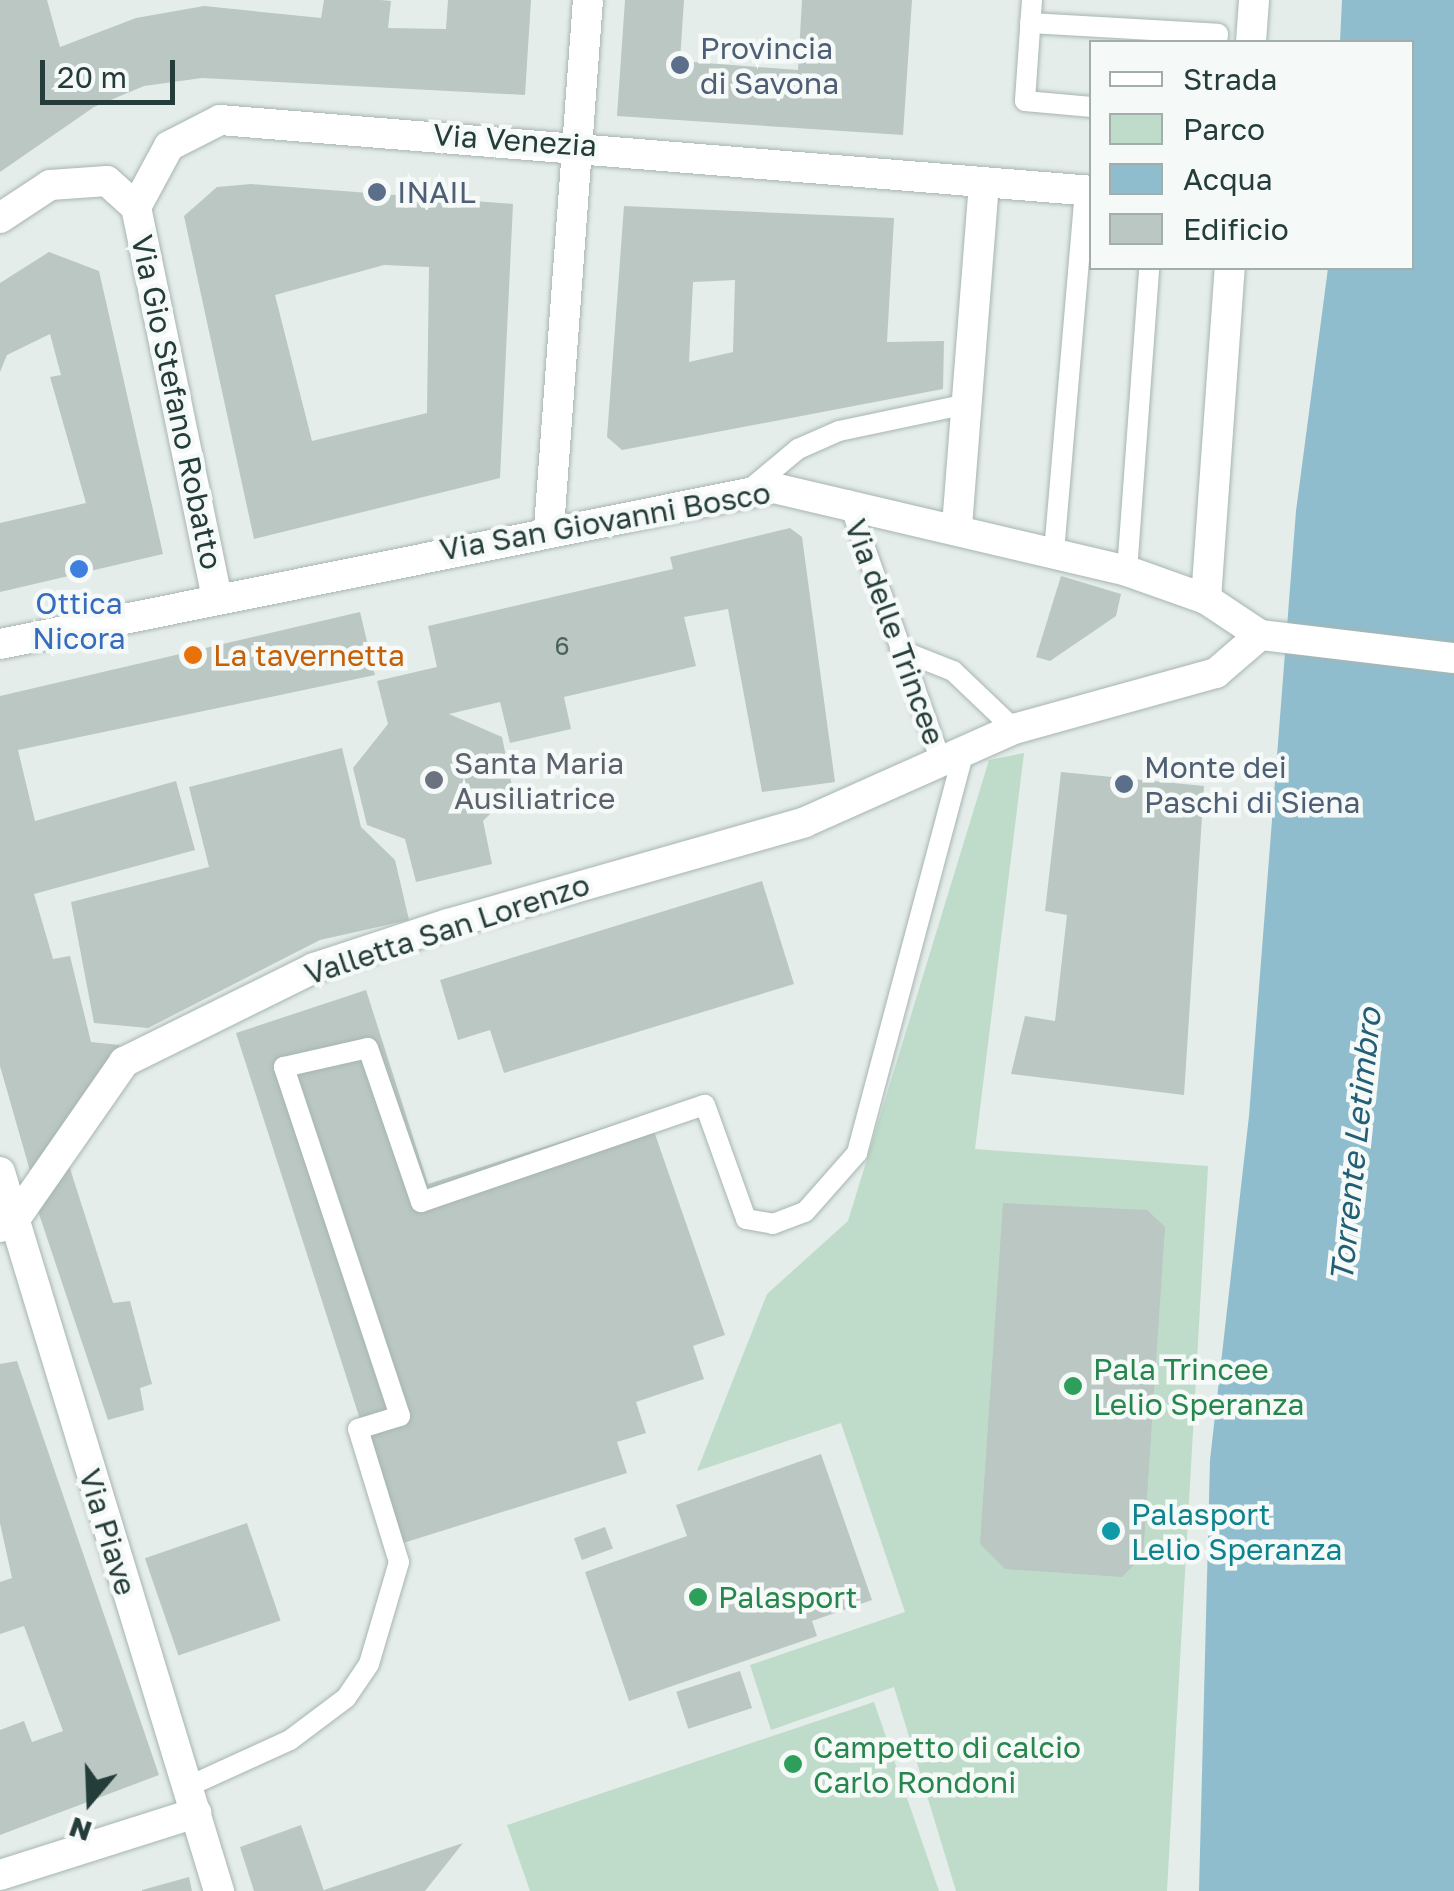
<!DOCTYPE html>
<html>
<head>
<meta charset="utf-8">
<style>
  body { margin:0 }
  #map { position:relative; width:1454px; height:1891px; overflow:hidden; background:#e4edea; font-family:"Golos Text",sans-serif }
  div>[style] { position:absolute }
  .green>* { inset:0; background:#bfdcca }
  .water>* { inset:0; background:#90bdce }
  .building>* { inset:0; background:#bac7c3; transform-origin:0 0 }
  .roads { filter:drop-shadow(0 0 2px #a7b5b2) drop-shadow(0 0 2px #a7b5b2) }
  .service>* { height:20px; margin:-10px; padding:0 10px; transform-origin:10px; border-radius:10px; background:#fff }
  .pedestrian>* { height:30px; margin:-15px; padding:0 15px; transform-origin:15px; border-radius:15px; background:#fff }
  .minor>* { height:30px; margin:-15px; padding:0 15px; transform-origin:15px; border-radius:15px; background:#fff }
  .tertiary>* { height:30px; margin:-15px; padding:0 15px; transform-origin:15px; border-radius:15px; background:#fff }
  .dots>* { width:28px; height:28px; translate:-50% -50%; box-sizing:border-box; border:5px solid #f5f9f7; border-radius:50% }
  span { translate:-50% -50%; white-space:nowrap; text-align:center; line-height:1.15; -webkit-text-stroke:9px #f5f9f7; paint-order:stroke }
  .number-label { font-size:25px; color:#4a605c }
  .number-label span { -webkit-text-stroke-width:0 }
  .service-label { font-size:30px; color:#4e5e75 }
  .left { translate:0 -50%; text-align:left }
  .street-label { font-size:30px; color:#253d3a }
  .shop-label { font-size:30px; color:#366cbe }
  .food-label { font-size:30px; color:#c56008 }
  .worship-label { font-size:30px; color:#5b616d }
  .leisure-label { font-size:30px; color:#27864d }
  .culture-label { font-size:30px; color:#0d838f }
  .water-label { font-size:32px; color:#225e76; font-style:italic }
  .legend { position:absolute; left:1089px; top:40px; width:325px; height:230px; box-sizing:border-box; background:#f5f9f7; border:2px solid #a2aeab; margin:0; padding:12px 18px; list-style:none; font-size:30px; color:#253d3a }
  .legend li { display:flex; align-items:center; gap:20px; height:50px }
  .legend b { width:50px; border:2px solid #a2aeab }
  .north { position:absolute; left:40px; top:1751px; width:100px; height:100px; -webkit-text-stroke:8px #f5f9f7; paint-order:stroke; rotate:199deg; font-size:28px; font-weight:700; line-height:40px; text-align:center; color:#253d3a }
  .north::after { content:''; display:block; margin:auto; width:35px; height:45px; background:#253d3a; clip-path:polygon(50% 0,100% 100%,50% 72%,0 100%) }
  .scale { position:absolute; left:40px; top:60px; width:135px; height:45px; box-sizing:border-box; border:5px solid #253d3a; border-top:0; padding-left:12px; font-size:30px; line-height:35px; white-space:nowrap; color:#253d3a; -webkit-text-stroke:8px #f5f9f7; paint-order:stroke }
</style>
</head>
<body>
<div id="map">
  <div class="green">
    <i style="clip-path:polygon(1024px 753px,975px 1149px,1208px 1166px,1167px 1891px,956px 1891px,894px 1687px,771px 1730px,750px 1665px,905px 1612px,841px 1423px,697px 1471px,767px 1294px,848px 1221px,989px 760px)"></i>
    <i style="clip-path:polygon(874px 1702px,939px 1891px,530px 1891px,507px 1825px)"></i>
  </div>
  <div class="water">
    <i style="clip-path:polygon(1342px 0,1454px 0,1454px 1891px,1199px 1891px,1210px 1460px,1249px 1116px,1296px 511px,1328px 268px,1412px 268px,1412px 42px,1340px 42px)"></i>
  </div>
  <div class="building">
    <i style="clip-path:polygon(0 0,47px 0,60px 47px,136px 18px,204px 6px,321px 18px,324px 0,381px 0,391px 1px,388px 28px,446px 29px,448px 0,531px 0,525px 95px,202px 78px,144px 86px,94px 107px,0 172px)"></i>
    <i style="clip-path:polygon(625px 0,684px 0,680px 61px,798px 70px,802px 0,912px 0,903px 135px,617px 116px)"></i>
    <i style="clip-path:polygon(evenodd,251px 184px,513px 204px,500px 478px,254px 539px,184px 216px,217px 187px,251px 184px,384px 265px,429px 267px,427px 413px,312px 441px,275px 295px,384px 265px)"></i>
    <i style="clip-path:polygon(evenodd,624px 206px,894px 218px,887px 342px,944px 341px,943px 389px,622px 450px,607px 437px,624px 206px,735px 280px,733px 352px,689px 362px,693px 282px,735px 280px)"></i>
    <i style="clip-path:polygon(49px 252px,99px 271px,163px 554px,0 592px,0 523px,86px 503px,50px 377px,61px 375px,50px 334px,7px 355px,0 372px,0 283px)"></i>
    <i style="clip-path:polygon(790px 528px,802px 537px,835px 782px,762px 792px,728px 609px,684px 617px,696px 666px,564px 697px,571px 729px,510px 743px,500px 702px,449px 714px,502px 737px,513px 791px,483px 821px,492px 864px,416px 882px,405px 839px,367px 825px,353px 768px,388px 724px,377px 681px,437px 667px,428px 626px,673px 569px,670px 557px)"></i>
    <i style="clip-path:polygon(1061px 576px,1121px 594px,1116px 616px,1050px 661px,1036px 657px)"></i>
    <i style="clip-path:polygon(360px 612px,375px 675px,18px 750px,35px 821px,176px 781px,195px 850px,34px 894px,53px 959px,70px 956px,91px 1042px,120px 1045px,30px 1171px,0 1066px,0 696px)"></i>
    <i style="clip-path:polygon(342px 748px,361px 827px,395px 860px,409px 920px,320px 940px,148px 1028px,94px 1023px,71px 902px,209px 867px,189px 787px)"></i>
    <i style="clip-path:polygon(1061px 772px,1204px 786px,1184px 1095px,1011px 1074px,1025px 1016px,1055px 1021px,1067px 915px,1045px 911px)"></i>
    <i style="clip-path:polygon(762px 881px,794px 984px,504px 1073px,490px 1030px,458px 1040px,440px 980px)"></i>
    <i style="clip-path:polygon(366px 990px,428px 1184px,648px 1114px,725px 1335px,693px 1346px,704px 1379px,636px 1402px,646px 1433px,617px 1442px,627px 1473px,400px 1544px,236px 1033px)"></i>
    <i style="clip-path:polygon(66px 1156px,113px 1303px,130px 1301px,152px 1384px,140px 1388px,144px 1410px,108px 1420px,38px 1211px)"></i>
    <i style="clip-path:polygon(1003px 1203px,1147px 1210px,1165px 1227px,1143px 1556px,1122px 1577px,1005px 1569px,980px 1544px)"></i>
    <i style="clip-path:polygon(17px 1361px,159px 1775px,0 1835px,0 1730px,24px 1721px,32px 1742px,63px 1731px,24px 1626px,0 1634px,0 1582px,12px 1578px,0 1523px,0 1364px)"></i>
    <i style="clip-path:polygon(821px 1454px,872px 1600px,812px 1621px,817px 1636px,629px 1701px,585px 1572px,687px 1536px,676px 1505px)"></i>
    <i style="left:247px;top:1523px;width:103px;height:108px;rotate:71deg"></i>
    <i style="left:605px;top:1527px;width:23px;height:33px;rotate:70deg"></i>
    <i style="left:740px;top:1671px;width:39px;height:67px;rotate:72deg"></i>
    <i style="clip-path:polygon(301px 1825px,324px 1891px,254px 1891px,240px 1847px)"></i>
    <i style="clip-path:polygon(463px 1843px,425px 1891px,324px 1891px,324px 1890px)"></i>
    <i style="clip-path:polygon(189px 1877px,192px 1891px,142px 1891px,142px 1890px)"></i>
  </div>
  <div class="roads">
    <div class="service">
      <i style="left:1032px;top:0;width:101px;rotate:94deg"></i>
      <i style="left:1025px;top:101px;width:67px;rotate:5.1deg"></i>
      <i style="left:1030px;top:23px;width:188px;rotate:3.3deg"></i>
      <i style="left:1218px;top:34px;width:8px;rotate:97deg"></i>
      <i style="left:749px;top:490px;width:64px;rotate:-39.9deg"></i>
      <i style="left:798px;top:449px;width:45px;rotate:-23.7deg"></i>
      <i style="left:839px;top:431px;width:131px;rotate:-11.9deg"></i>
      <i style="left:848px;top:500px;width:280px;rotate:70.4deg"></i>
      <i style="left:1054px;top:552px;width:363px;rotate:-85.1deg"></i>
      <i style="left:1127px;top:571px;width:304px;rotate:-85.8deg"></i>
      <i style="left:900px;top:650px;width:57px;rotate:21.6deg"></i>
      <i style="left:953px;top:671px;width:84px;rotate:43.6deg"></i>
      <i style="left:187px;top:1787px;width:113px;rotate:-24.5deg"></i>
      <i style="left:290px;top:1740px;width:70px;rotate:-36.9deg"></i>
      <i style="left:346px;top:1698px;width:41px;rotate:-55.9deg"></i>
      <i style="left:369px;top:1664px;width:106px;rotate:-73.6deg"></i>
      <i style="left:399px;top:1562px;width:139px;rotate:-107.1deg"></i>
      <i style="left:358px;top:1429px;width:44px;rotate:-17.2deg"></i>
      <i style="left:400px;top:1416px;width:368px;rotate:-108.4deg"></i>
      <i style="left:284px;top:1067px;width:86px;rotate:-12.7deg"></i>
      <i style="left:368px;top:1048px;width:163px;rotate:71deg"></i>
      <i style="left:421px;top:1202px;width:300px;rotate:-18.9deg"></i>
      <i style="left:705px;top:1105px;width:121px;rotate:70.2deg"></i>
      <i style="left:746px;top:1219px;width:27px;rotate:10deg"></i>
      <i style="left:773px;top:1224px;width:34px;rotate:-21deg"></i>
      <i style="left:805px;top:1212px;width:79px;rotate:-48.6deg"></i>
      <i style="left:857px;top:1153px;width:413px;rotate:-75.1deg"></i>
    </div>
    <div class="pedestrian">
      <i style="left:0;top:1227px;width:14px;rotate:-21deg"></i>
      <i style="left:13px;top:1222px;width:195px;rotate:-55.2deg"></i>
      <i style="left:124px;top:1062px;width:212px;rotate:-26.3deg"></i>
      <i style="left:314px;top:968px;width:141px;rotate:-18.2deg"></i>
    </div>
    <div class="minor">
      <i style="left:1251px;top:42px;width:42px;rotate:-85.9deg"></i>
      <i style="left:136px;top:207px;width:69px;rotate:-61.6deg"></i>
      <i style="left:169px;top:146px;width:57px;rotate:-27deg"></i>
      <i style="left:220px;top:120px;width:875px;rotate:4.65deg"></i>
      <i style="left:136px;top:207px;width:398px;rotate:78.3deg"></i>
      <i style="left:0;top:218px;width:60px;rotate:-33.4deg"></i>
      <i style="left:50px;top:185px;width:57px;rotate:-4deg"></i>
      <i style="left:107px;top:181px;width:39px;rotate:42deg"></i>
      <i style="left:957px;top:526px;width:343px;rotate:-85.5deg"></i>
      <i style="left:549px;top:528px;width:529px;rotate:-85.78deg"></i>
      <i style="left:1206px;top:599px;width:332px;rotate:-85.9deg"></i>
      <i style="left:448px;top:924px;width:371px;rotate:-15.9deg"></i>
      <i style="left:805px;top:822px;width:229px;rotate:-24deg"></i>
      <i style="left:1014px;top:729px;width:210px;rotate:-15.5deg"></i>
      <i style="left:1216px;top:673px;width:58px;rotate:-40.8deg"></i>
      <i style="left:0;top:1875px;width:206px;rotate:-17.6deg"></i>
    </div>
    <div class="tertiary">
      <i style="left:0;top:644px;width:790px;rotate:-11.4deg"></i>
      <i style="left:774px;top:488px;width:363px;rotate:13.2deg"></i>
      <i style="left:1127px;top:571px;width:84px;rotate:19.5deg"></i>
      <i style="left:1206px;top:599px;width:65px;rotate:33.7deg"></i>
      <i style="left:1260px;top:635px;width:195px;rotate:6.8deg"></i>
      <i style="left:0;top:1172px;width:752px;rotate:73.06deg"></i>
    </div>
  </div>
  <div class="dots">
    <i style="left:680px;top:65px;background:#5c6f8a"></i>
    <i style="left:377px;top:192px;background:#5c6f8a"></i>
    <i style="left:79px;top:569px;background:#3f7fe0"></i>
    <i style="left:193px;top:655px;background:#e8710a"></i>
    <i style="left:434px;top:780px;background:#6b7280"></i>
    <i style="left:1124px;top:784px;background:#5c6f8a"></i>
    <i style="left:1073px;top:1386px;background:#2e9e5b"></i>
    <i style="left:1111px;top:1531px;background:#0f9aa8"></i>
    <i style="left:698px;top:1597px;background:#2e9e5b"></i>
    <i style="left:793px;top:1764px;background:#2e9e5b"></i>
  </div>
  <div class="number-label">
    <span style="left:562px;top:646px">6</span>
  </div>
  <div class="service-label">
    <span class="left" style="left:700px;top:65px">Provincia<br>di Savona</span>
    <span class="left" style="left:397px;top:192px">INAIL</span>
    <span class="left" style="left:1144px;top:784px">Monte dei<br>Paschi di Siena</span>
  </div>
  <div class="street-label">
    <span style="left:515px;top:140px;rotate:4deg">Via Venezia</span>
    <span style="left:177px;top:402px;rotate:78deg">Via Gio Stefano Robatto</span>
    <span style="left:605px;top:521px;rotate:-10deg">Via San Giovanni Bosco</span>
    <span style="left:895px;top:632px;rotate:70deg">Via delle Trincee</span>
    <span style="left:447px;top:929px;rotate:-18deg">Valletta San Lorenzo</span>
    <span style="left:108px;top:1532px;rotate:73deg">Via Piave</span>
  </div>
  <div class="shop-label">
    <span style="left:79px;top:620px">Ottica<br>Nicora</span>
  </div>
  <div class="food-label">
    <span class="left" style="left:213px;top:655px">La tavernetta</span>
  </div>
  <div class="worship-label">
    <span class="left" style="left:454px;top:780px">Santa Maria<br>Ausiliatrice</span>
  </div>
  <div class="leisure-label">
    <span class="left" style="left:1093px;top:1386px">Pala Trincee<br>Lelio Speranza</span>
    <span class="left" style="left:718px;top:1597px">Palasport</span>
    <span class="left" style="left:813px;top:1764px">Campetto di calcio<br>Carlo Rondoni</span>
  </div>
  <div class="culture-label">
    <span class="left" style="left:1131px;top:1531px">Palasport<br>Lelio Speranza</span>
  </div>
  <div class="water-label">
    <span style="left:1355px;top:1145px;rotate:-84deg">Torrente Letimbro</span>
  </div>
  <ul class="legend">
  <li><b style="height:12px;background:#fff"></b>Strada</li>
  <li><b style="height:28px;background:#bfdcca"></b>Parco</li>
  <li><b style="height:28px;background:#90bdce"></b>Acqua</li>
  <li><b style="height:28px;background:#bac7c3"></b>Edificio</li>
  </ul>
  <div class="north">N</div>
  <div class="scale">20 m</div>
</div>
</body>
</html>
